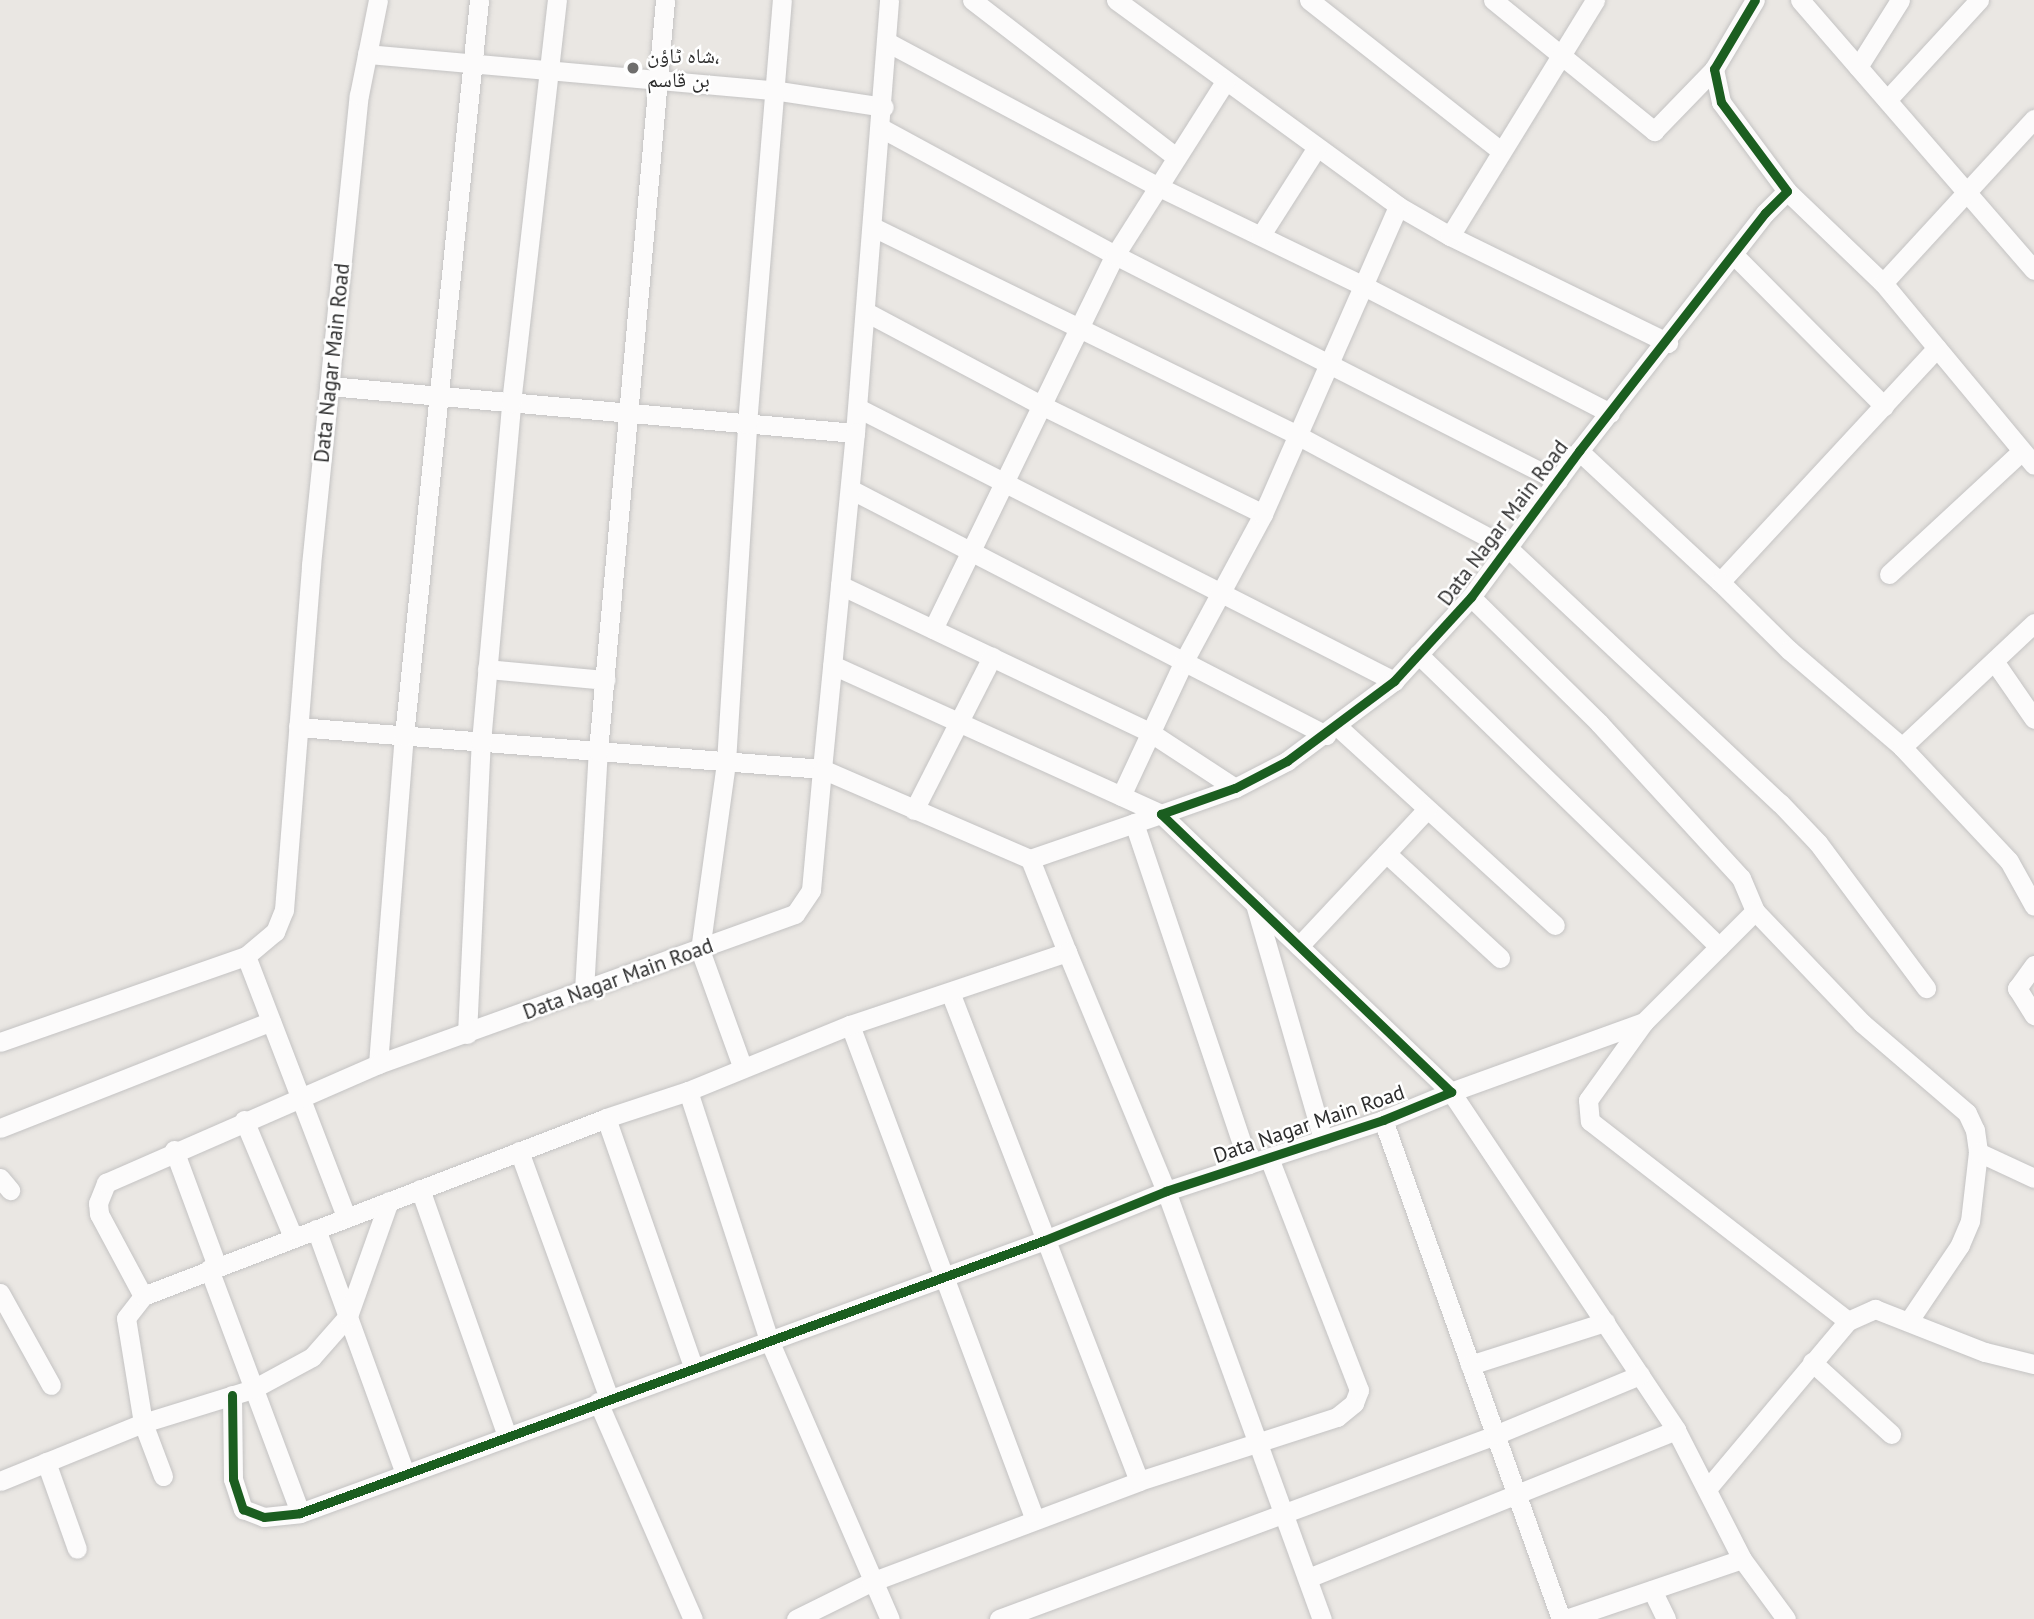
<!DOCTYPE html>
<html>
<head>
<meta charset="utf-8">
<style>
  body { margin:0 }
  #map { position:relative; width:2034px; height:1619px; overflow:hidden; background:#eae7e3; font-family:"PT Sans","Noto Naskh Arabic",sans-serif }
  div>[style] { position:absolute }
  .roads { filter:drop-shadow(0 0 2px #c4c3c3) drop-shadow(0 0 2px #c4c3c3) }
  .minor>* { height:19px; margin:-9.5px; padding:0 9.5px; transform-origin:9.5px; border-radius:9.5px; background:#fcfbfb }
  .cycleway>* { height:9px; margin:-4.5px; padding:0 4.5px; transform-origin:4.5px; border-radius:4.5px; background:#1b5e20 }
  .dots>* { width:19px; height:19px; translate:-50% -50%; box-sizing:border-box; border:4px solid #fff; border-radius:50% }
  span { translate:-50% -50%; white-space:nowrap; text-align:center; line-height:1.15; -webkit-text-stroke:5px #fff; paint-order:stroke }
  .poi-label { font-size:21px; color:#2d2d2d }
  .left { translate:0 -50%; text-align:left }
  .street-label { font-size:21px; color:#2d2d2d }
</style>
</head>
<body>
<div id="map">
  <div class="roads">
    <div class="minor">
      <i style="left:972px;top:0;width:257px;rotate:37.6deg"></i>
      <i style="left:1116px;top:0;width:349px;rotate:36.1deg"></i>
      <i style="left:1398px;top:206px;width:60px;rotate:30deg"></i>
      <i style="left:1450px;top:236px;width:243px;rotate:26.1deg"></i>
      <i style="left:1309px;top:0;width:244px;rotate:38.2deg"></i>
      <i style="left:1493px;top:0;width:208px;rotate:39.1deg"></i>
      <i style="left:1654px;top:131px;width:86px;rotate:-45.9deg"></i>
      <i style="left:1800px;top:0;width:357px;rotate:49.1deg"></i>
      <i style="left:887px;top:42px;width:306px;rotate:28.1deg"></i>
      <i style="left:1157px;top:186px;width:230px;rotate:25.8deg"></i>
      <i style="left:1364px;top:286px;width:277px;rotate:27.3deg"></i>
      <i style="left:367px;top:54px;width:408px;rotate:5.1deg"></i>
      <i style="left:773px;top:90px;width:112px;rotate:8.7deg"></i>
      <i style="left:1858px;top:67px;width:79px;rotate:-57.9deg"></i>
      <i style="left:1887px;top:100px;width:136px;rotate:-47.4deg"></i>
      <i style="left:881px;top:128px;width:266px;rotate:28.5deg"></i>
      <i style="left:1115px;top:255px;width:497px;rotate:27deg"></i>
      <i style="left:1787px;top:191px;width:133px;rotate:43.8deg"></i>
      <i style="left:1883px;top:283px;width:236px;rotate:50.3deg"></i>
      <i style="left:873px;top:227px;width:475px;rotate:26.1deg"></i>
      <i style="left:1299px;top:436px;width:237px;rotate:28.2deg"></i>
      <i style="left:1508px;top:548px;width:373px;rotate:43.2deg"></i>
      <i style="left:1780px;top:803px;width:55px;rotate:46.5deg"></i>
      <i style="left:1818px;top:843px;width:181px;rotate:53.3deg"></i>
      <i style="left:1261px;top:235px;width:104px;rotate:-57.5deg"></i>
      <i style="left:1450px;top:236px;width:277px;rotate:-58.4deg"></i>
      <i style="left:1734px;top:255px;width:213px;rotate:45.2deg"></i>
      <i style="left:1883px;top:283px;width:223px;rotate:-47.4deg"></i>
      <i style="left:866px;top:312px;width:200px;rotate:28deg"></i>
      <i style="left:1043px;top:406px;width:245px;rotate:26.1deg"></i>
      <i style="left:329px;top:386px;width:528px;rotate:5.11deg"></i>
      <i style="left:855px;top:433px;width:434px;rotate:-85.5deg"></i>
      <i style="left:858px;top:408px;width:602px;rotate:26.99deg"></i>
      <i style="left:1579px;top:451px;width:192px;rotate:42.9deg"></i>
      <i style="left:1720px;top:582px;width:319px;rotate:-47.2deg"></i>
      <i style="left:850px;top:489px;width:536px;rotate:27.33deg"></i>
      <i style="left:1889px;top:574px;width:181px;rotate:-42.8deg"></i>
      <i style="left:1720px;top:582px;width:97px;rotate:44.6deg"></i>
      <i style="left:1789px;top:650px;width:149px;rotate:40.6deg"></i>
      <i style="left:1902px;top:747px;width:156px;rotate:46.8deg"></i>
      <i style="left:2009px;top:861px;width:51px;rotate:60.9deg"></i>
      <i style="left:840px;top:585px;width:344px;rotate:25.4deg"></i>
      <i style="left:1151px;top:733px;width:100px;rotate:33.2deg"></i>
      <i style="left:1471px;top:597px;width:180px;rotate:44.5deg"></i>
      <i style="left:1599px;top:723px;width:210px;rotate:47.5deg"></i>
      <i style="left:1741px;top:878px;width:36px;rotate:67deg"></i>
      <i style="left:1755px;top:911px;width:157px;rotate:135deg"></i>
      <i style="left:1644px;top:1022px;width:96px;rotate:125.7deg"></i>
      <i style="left:1588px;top:1100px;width:21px;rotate:85deg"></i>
      <i style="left:1590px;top:1121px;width:326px;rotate:37.8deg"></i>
      <i style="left:1848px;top:1321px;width:30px;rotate:-24deg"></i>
      <i style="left:1875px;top:1309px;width:118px;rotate:21.4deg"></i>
      <i style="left:1985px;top:1352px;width:50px;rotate:13.8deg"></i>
      <i style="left:933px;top:629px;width:416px;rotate:-64.1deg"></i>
      <i style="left:1115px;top:255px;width:205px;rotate:-57.6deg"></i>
      <i style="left:1418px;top:654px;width:420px;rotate:44.2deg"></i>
      <i style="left:1994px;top:661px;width:70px;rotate:55.4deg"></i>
      <i style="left:487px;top:669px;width:119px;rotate:5.3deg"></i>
      <i style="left:1337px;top:726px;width:295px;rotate:42.4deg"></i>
      <i style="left:298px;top:727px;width:526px;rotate:4.58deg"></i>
      <i style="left:822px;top:769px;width:338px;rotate:-84.4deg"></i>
      <i style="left:1902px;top:747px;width:181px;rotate:-43.2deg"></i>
      <i style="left:1121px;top:796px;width:149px;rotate:-65deg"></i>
      <i style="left:1184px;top:661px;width:167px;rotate:-61.7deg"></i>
      <i style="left:1263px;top:514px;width:336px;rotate:-66.3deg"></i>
      <i style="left:914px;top:810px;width:172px;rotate:-63deg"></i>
      <i style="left:1134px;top:823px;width:360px;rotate:71.4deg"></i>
      <i style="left:1386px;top:853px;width:155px;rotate:42.6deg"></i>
      <i style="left:1030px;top:859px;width:100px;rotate:68.3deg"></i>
      <i style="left:1255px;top:904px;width:246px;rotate:73.9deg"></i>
      <i style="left:1755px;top:911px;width:155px;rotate:46.3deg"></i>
      <i style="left:1862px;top:1023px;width:138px;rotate:40.6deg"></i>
      <i style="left:1967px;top:1113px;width:19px;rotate:65deg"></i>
      <i style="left:1975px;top:1130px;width:22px;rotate:82deg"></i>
      <i style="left:1978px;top:1152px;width:69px;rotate:96.6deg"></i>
      <i style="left:1970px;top:1221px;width:26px;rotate:113deg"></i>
      <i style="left:1960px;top:1245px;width:89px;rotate:124deg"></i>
      <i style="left:1299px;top:946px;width:187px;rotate:-46.9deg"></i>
      <i style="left:246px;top:956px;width:38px;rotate:-40deg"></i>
      <i style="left:275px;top:932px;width:24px;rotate:-68deg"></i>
      <i style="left:284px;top:910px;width:346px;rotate:-85.5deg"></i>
      <i style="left:311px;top:565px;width:472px;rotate:-84.2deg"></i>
      <i style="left:359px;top:95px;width:97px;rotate:-78.7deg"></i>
      <i style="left:2034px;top:965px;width:29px;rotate:126deg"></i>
      <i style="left:2017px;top:988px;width:32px;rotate:58deg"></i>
      <i style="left:584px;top:991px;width:240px;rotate:-86.7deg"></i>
      <i style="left:598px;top:751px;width:754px;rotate:-84.9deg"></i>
      <i style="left:950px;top:992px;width:524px;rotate:68.87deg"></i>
      <i style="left:1644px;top:1022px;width:205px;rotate:160.1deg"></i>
      <i style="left:1451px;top:1092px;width:406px;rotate:56.3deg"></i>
      <i style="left:850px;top:1025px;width:528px;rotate:69.51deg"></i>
      <i style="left:467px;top:1034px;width:292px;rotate:-87.3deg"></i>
      <i style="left:481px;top:742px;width:340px;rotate:-84.9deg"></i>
      <i style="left:511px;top:403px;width:406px;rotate:-83.5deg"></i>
      <i style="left:0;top:1042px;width:261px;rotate:-19.3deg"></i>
      <i style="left:246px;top:956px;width:280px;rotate:69deg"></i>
      <i style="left:378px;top:1064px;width:329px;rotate:-85.5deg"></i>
      <i style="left:404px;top:736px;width:740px;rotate:-84.18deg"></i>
      <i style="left:742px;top:1066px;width:123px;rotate:-109.9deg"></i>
      <i style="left:700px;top:950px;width:190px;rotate:-82.1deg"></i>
      <i style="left:726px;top:762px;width:339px;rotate:-86.4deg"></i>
      <i style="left:747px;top:424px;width:425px;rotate:-85.3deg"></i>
      <i style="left:688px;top:1091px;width:262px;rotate:72deg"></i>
      <i style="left:769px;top:1340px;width:304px;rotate:66.6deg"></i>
      <i style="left:606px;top:1118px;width:264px;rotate:70.7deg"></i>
      <i style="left:244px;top:1120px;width:127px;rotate:67.3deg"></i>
      <i style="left:1383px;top:1120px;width:530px;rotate:70.37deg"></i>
      <i style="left:0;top:1128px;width:291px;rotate:-21.5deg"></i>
      <i style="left:174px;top:1150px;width:124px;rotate:69.7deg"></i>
      <i style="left:519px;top:1151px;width:263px;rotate:70deg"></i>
      <i style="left:1978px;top:1152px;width:62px;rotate:24.9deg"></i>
      <i style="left:0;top:1178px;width:16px;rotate:50deg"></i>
      <i style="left:420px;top:1189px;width:262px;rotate:70.6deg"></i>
      <i style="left:316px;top:1229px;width:261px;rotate:70deg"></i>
      <i style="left:209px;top:1269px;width:260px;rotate:69.5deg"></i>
      <i style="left:0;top:1293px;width:105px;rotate:61deg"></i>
      <i style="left:143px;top:1296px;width:93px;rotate:-118.2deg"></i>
      <i style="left:99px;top:1214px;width:11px;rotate:-95deg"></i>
      <i style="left:98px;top:1203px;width:22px;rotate:-68deg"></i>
      <i style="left:106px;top:1183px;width:297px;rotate:-23.6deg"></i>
      <i style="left:378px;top:1064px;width:443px;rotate:-19.8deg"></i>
      <i style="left:795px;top:914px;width:29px;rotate:-56deg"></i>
      <i style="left:811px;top:890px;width:121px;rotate:-84.8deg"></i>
      <i style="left:822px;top:769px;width:227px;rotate:23.4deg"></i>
      <i style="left:1030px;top:859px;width:139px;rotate:-19deg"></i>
      <i style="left:1161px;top:814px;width:361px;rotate:-155.6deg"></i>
      <i style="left:1812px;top:1362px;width:107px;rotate:42.3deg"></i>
      <i style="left:1470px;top:1365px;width:142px;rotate:-17.7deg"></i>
      <i style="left:232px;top:1395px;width:84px;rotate:89.3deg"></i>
      <i style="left:233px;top:1479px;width:32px;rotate:72deg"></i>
      <i style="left:243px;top:1509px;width:22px;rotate:21deg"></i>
      <i style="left:264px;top:1517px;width:36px;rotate:-6deg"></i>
      <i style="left:300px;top:1513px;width:793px;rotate:-20.13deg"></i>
      <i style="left:1045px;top:1240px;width:131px;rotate:-22deg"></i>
      <i style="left:1166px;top:1191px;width:228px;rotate:-18.1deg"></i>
      <i style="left:1383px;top:1120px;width:74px;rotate:-22.4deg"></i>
      <i style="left:1451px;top:1092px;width:402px;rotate:-136.2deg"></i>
      <i style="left:1161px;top:814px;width:78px;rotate:-19.4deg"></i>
      <i style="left:1235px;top:788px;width:59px;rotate:-27.4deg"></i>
      <i style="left:1287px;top:761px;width:134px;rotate:-36.8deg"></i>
      <i style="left:1394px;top:681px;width:114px;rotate:-47.5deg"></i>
      <i style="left:1471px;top:597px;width:182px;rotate:-53.5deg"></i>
      <i style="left:1579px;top:451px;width:302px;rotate:-52deg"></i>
      <i style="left:1765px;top:213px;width:31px;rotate:-45deg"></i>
      <i style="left:1787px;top:191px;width:111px;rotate:-126.6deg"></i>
      <i style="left:1721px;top:102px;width:34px;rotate:-102deg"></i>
      <i style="left:1714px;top:69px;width:80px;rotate:-59.3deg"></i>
      <i style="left:598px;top:1402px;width:237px;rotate:66.4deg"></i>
      <i style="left:46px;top:1462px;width:92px;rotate:70.4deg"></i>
      <i style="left:163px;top:1476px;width:57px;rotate:-110.7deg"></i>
      <i style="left:143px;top:1423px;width:106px;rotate:-99.2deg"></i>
      <i style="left:126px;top:1318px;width:28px;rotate:-52deg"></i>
      <i style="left:143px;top:1296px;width:496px;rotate:-21deg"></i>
      <i style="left:606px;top:1118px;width:86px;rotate:-18.2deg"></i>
      <i style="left:688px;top:1091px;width:175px;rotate:-22.2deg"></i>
      <i style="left:850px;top:1025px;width:229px;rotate:-18.6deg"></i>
      <i style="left:1067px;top:952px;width:259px;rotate:67.5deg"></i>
      <i style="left:1166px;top:1191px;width:456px;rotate:70deg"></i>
      <i style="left:0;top:1481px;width:154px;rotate:-22.1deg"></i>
      <i style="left:143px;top:1423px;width:115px;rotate:-17.2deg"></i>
      <i style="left:253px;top:1389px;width:67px;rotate:-28.5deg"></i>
      <i style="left:312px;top:1357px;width:55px;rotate:-48.7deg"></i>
      <i style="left:348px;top:1316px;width:122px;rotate:-70.4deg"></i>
      <i style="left:1707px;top:1489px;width:219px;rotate:-50deg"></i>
      <i style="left:1308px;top:1578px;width:397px;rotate:-21.9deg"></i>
      <i style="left:1676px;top:1430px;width:145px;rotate:62.9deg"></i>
      <i style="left:1742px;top:1559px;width:74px;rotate:53.7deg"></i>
      <i style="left:1652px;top:1590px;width:32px;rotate:64deg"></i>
      <i style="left:796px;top:1619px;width:84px;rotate:-26.3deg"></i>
      <i style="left:871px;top:1582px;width:286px;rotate:-20.6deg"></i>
      <i style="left:1139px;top:1481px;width:208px;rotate:-17.9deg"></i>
      <i style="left:1337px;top:1417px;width:22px;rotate:-39deg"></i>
      <i style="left:1354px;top:1403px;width:14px;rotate:-69deg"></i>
      <i style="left:1359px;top:1390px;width:249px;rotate:-111.2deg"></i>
      <i style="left:999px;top:1619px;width:529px;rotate:-20.35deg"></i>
      <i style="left:1495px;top:1435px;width:157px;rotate:-22.5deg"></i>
      <i style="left:1566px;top:1619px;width:186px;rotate:-18.8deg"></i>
    </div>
  </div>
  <div class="cycleway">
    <i style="left:232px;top:1395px;width:84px;rotate:89.3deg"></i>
    <i style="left:233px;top:1479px;width:32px;rotate:72deg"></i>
    <i style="left:243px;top:1509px;width:22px;rotate:21deg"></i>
    <i style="left:264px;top:1517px;width:36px;rotate:-6deg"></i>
    <i style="left:300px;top:1513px;width:793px;rotate:-20.13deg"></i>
    <i style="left:1045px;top:1240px;width:131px;rotate:-22deg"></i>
    <i style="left:1166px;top:1191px;width:228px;rotate:-18.1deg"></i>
    <i style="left:1383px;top:1120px;width:74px;rotate:-22.4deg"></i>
    <i style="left:1451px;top:1092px;width:402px;rotate:-136.2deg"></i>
    <i style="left:1161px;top:814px;width:78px;rotate:-19.4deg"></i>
    <i style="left:1235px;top:788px;width:59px;rotate:-27.4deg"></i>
    <i style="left:1287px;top:761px;width:134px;rotate:-36.8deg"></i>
    <i style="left:1394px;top:681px;width:114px;rotate:-47.5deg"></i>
    <i style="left:1471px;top:597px;width:182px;rotate:-53.5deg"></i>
    <i style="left:1579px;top:451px;width:302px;rotate:-52deg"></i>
    <i style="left:1765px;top:213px;width:31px;rotate:-45deg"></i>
    <i style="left:1787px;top:191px;width:111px;rotate:-126.6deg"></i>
    <i style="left:1721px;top:102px;width:34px;rotate:-102deg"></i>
    <i style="left:1714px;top:69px;width:80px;rotate:-59.3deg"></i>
  </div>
  <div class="dots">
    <i style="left:633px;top:68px;background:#6f6e6d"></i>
  </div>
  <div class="poi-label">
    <span class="left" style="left:647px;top:68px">شاہ ٹاؤن،<br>بن قاسم</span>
  </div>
  <div class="street-label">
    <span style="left:332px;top:363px;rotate:-84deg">Data Nagar Main Road</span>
    <span style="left:1503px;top:523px;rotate:-53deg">Data Nagar Main Road</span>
    <span style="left:618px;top:979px;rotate:-20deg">Data Nagar Main Road</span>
    <span style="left:1309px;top:1124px;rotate:-19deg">Data Nagar Main Road</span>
  </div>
</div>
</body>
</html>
